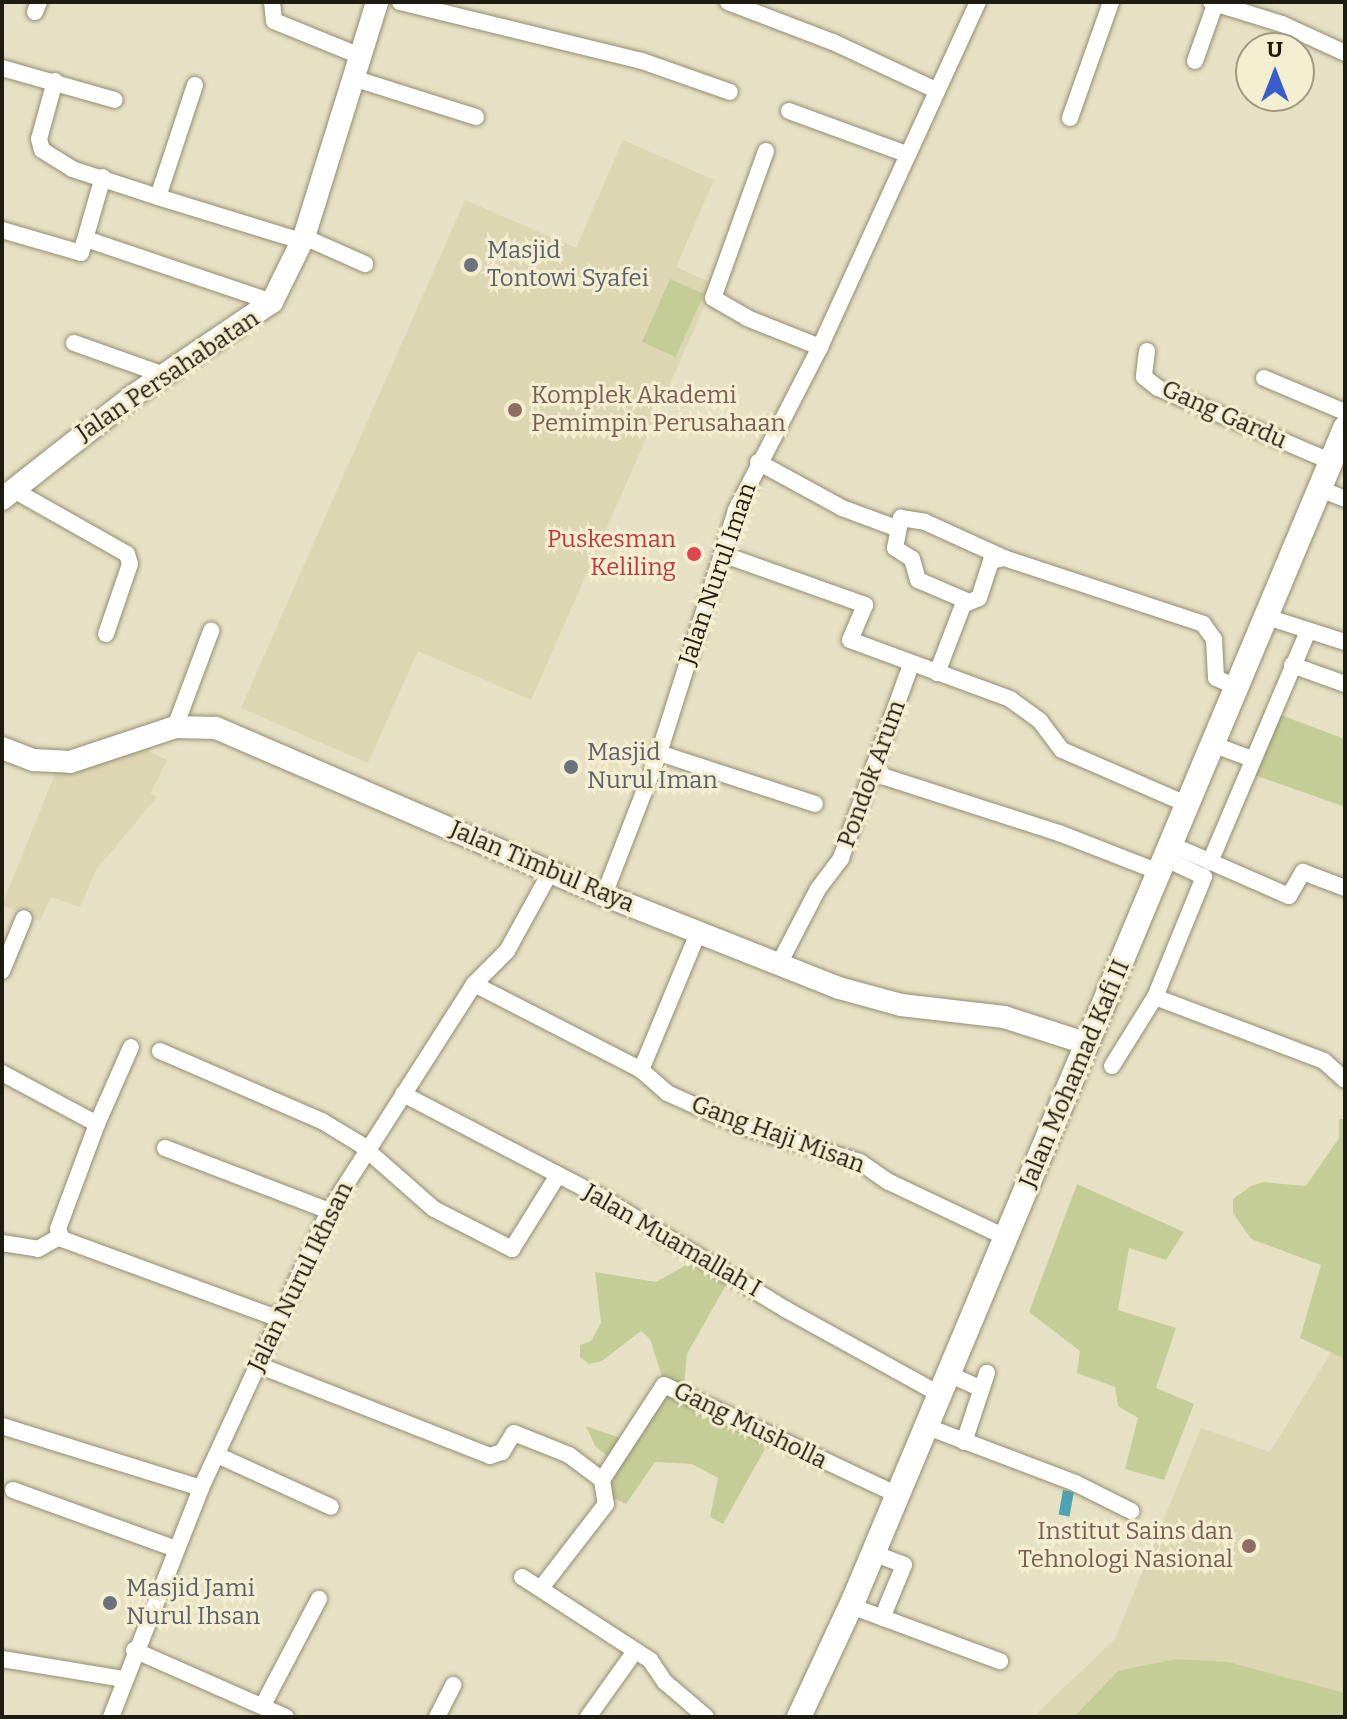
<!DOCTYPE html>
<html>
<head>
<meta charset="utf-8">
<style>
  body { margin:0 }
  #map { position:relative; width:1347px; height:1719px; overflow:hidden; background:#e6e1c4; font-family:Bitter,serif }
  div>[style] { position:absolute }
  .built>* { inset:0; background:#ddd6b2 }
  .green>* { inset:0; background:#c5cd97; transform-origin:0 0 }
  .water>* { inset:0; background:#4da2b3; transform-origin:0 0 }
  .roads { filter:drop-shadow(0 0 2px #928d72) drop-shadow(0 0 2px #928d72) }
  .minor>* { height:16px; margin:-8px; padding:0 8px; transform-origin:8px; border-radius:8px; background:#fff }
  .tertiary>* { height:22px; margin:-11px; padding:0 11px; transform-origin:11px; border-radius:11px; background:#fff }
  .secondary>* { height:24px; margin:-12px; padding:0 12px; transform-origin:12px; border-radius:12px; background:#fff }
  .dots>* { width:22px; height:22px; translate:-50% -50%; box-sizing:border-box; border:4px solid #f4eed1; border-radius:50% }
  span { translate:-50% -50%; white-space:nowrap; text-align:center; line-height:1.15; -webkit-text-stroke:6px #f4eed1; paint-order:stroke }
  .worship-label { font-size:24px; color:#5b616d }
  .left { translate:0 -50%; text-align:left }
  .street-label { font-size:24px; color:#1e1c11 }
  .education-label { font-size:24px; color:#785e54 }
  .right { translate:-100% -50%; text-align:right }
  .health-label { font-size:24px; color:#be3a42 }
  .frame { position:absolute; inset:0; border:4px solid #1e1c11; pointer-events:none }
  .north { position:absolute; left:1235px; top:32px; width:80px; height:80px; box-sizing:border-box; background:#f4eed1; border:2px solid #9e9a84; border-radius:50%; rotate:0deg; font-size:22px; font-weight:700; line-height:32px; text-align:center; color:#1e1c11 }
  .north::after { content:''; display:block; margin:auto; width:28px; height:36px; background:#3a5ccd; clip-path:polygon(50% 0,100% 100%,50% 72%,0 100%) }
</style>
</head>
<body>
<div id="map">
  <div class="built">
    <i style="clip-path:polygon(623px 140px,714px 180px,676px 267px,714px 284px,531px 700px,418px 651px,368px 763px,241px 708px,465px 200px,576px 248px)"></i>
    <i style="clip-path:polygon(143px 748px,167px 760px,150px 794px,157px 797px,96px 870px,80px 907px,51px 897px,40px 921px,2px 905px,64px 752px)"></i>
    <i style="clip-path:polygon(1335px 1346px,1345px 1351px,1345px 1717px,1033px 1717px,1115px 1639px,1201px 1428px,1270px 1452px)"></i>
  </div>
  <div class="green">
    <i style="left:670px;top:279px;width:37px;height:69px;rotate:24deg"></i>
    <i style="clip-path:polygon(1265px 709px,1345px 739px,1345px 807px,1240px 770px)"></i>
    <i style="clip-path:polygon(1339px 1119px,1345px 1119px,1345px 1359px,1300px 1338px,1321px 1265px,1251px 1239px,1233px 1213px,1233px 1199px,1251px 1186px,1263px 1182px,1306px 1186px,1339px 1138px)"></i>
    <i style="clip-path:polygon(1077px 1184px,1184px 1232px,1166px 1260px,1129px 1248px,1118px 1310px,1176px 1328px,1156px 1388px,1194px 1404px,1164px 1480px,1125px 1469px,1138px 1418px,1118px 1406px,1115px 1387px,1077px 1373px,1080px 1351px,1029px 1312px)"></i>
    <i style="clip-path:polygon(695px 1260px,731px 1276px,687px 1354px,683px 1396px,770px 1440px,723px 1524px,710px 1517px,718px 1478px,692px 1464px,655px 1462px,626px 1504px,609px 1496px,613px 1461px,595px 1446px,586px 1426px,620px 1438px,631px 1435px,667px 1392px,650px 1339px,641px 1331px,602px 1361px,589px 1364px,580px 1357px,580px 1345px,591px 1341px,601px 1323px,595px 1272px,656px 1282px)"></i>
    <i style="clip-path:polygon(1176px 1659px,1228px 1662px,1345px 1693px,1345px 1717px,1074px 1717px,1118px 1671px)"></i>
  </div>
  <div class="water">
    <i style="left:1063px;top:1490px;width:11px;height:25px;rotate:10deg"></i>
  </div>
  <div class="roads">
    <div class="minor">
      <i style="left:272px;top:2px;width:19px;rotate:84deg"></i>
      <i style="left:274px;top:21px;width:93px;rotate:22.1deg"></i>
      <i style="left:400px;top:2px;width:249px;rotate:13.7deg"></i>
      <i style="left:642px;top:61px;width:93px;rotate:19.4deg"></i>
      <i style="left:728px;top:2px;width:112px;rotate:20.9deg"></i>
      <i style="left:833px;top:42px;width:111px;rotate:25deg"></i>
      <i style="left:1211px;top:2px;width:74px;rotate:17.2deg"></i>
      <i style="left:1282px;top:24px;width:69px;rotate:24.7deg"></i>
      <i style="left:35px;top:12px;width:11px;rotate:-68deg"></i>
      <i style="left:1195px;top:61px;width:63px;rotate:-70.4deg"></i>
      <i style="left:2px;top:68px;width:117px;rotate:15.8deg"></i>
      <i style="left:353px;top:78px;width:129px;rotate:17.6deg"></i>
      <i style="left:55px;top:81px;width:60px;rotate:105.4deg"></i>
      <i style="left:39px;top:139px;width:11px;rotate:75deg"></i>
      <i style="left:42px;top:150px;width:36px;rotate:32deg"></i>
      <i style="left:72px;top:169px;width:90px;rotate:18deg"></i>
      <i style="left:195px;top:85px;width:118px;rotate:108.3deg"></i>
      <i style="left:158px;top:197px;width:150px;rotate:17.1deg"></i>
      <i style="left:789px;top:111px;width:122px;rotate:20.1deg"></i>
      <i style="left:1070px;top:118px;width:123px;rotate:-70.5deg"></i>
      <i style="left:766px;top:151px;width:156px;rotate:109.8deg"></i>
      <i style="left:713px;top:298px;width:39px;rotate:30deg"></i>
      <i style="left:747px;top:318px;width:79px;rotate:21.7deg"></i>
      <i style="left:2px;top:230px;width:82px;rotate:16.2deg"></i>
      <i style="left:81px;top:253px;width:79px;rotate:-73.9deg"></i>
      <i style="left:304px;top:237px;width:67px;rotate:23.9deg"></i>
      <i style="left:86px;top:239px;width:196px;rotate:18.7deg"></i>
      <i style="left:74px;top:343px;width:96px;rotate:19.6deg"></i>
      <i style="left:1147px;top:351px;width:26px;rotate:97deg"></i>
      <i style="left:1144px;top:377px;width:18px;rotate:38deg"></i>
      <i style="left:1158px;top:388px;width:187px;rotate:23deg"></i>
      <i style="left:1264px;top:378px;width:88px;rotate:22.8deg"></i>
      <i style="left:758px;top:462px;width:96px;rotate:28.7deg"></i>
      <i style="left:842px;top:508px;width:58px;rotate:20.3deg"></i>
      <i style="left:1318px;top:488px;width:29px;rotate:22deg"></i>
      <i style="left:12px;top:489px;width:132px;rotate:29.5deg"></i>
      <i style="left:127px;top:554px;width:10px;rotate:73deg"></i>
      <i style="left:130px;top:564px;width:74px;rotate:108.9deg"></i>
      <i style="left:722px;top:554px;width:152px;rotate:19.6deg"></i>
      <i style="left:865px;top:605px;width:38px;rotate:113deg"></i>
      <i style="left:850px;top:640px;width:171px;rotate:20.2deg"></i>
      <i style="left:1010px;top:699px;width:37px;rotate:36deg"></i>
      <i style="left:1040px;top:721px;width:36px;rotate:53deg"></i>
      <i style="left:1062px;top:750px;width:133px;rotate:23.5deg"></i>
      <i style="left:967px;top:601px;width:53px;rotate:-156.8deg"></i>
      <i style="left:918px;top:580px;width:22px;rotate:-106deg"></i>
      <i style="left:912px;top:559px;width:20px;rotate:-147deg"></i>
      <i style="left:895px;top:548px;width:31px;rotate:-79deg"></i>
      <i style="left:901px;top:518px;width:24px;rotate:9deg"></i>
      <i style="left:925px;top:522px;width:87px;rotate:24.5deg"></i>
      <i style="left:1267px;top:617px;width:82px;rotate:17.8deg"></i>
      <i style="left:1292px;top:665px;width:56px;rotate:19.7deg"></i>
      <i style="left:937px;top:673px;width:73px;rotate:-69.1deg"></i>
      <i style="left:963px;top:605px;width:17px;rotate:-24deg"></i>
      <i style="left:979px;top:598px;width:39px;rotate:-72deg"></i>
      <i style="left:991px;top:561px;width:13px;rotate:-13deg"></i>
      <i style="left:1004px;top:558px;width:210px;rotate:18.3deg"></i>
      <i style="left:1203px;top:624px;width:19px;rotate:54deg"></i>
      <i style="left:1214px;top:639px;width:39px;rotate:87deg"></i>
      <i style="left:1216px;top:678px;width:22px;rotate:24deg"></i>
      <i style="left:175px;top:727px;width:103px;rotate:-69.4deg"></i>
      <i style="left:1212px;top:744px;width:43px;rotate:20.6deg"></i>
      <i style="left:659px;top:753px;width:164px;rotate:18.1deg"></i>
      <i style="left:873px;top:773px;width:195px;rotate:17.9deg"></i>
      <i style="left:1059px;top:833px;width:107px;rotate:21.3deg"></i>
      <i style="left:1170px;top:844px;width:130px;rotate:23.6deg"></i>
      <i style="left:1289px;top:896px;width:28px;rotate:-60deg"></i>
      <i style="left:1303px;top:872px;width:45px;rotate:20.9deg"></i>
      <i style="left:1164px;top:858px;width:44px;rotate:25.4deg"></i>
      <i style="left:1204px;top:877px;width:130px;rotate:112.2deg"></i>
      <i style="left:1155px;top:997px;width:181px;rotate:20.7deg"></i>
      <i style="left:1324px;top:1061px;width:28px;rotate:42deg"></i>
      <i style="left:1210px;top:862px;width:251px;rotate:-67deg"></i>
      <i style="left:604px;top:895px;width:152px;rotate:-68.8deg"></i>
      <i style="left:659px;top:753px;width:255px;rotate:-72.4deg"></i>
      <i style="left:736px;top:510px;width:183px;rotate:-62.7deg"></i>
      <i style="left:820px;top:347px;width:379px;rotate:-65.4deg"></i>
      <i style="left:780px;top:962px;width:82px;rotate:-62.5deg"></i>
      <i style="left:818px;top:889px;width:39px;rotate:-53deg"></i>
      <i style="left:841px;top:858px;width:205px;rotate:-70.1deg"></i>
      <i style="left:2px;top:971px;width:57px;rotate:-67.5deg"></i>
      <i style="left:474px;top:984px;width:188px;rotate:27.2deg"></i>
      <i style="left:641px;top:1070px;width:35px;rotate:41deg"></i>
      <i style="left:667px;top:1093px;width:81px;rotate:24deg"></i>
      <i style="left:741px;top:1126px;width:124px;rotate:16.8deg"></i>
      <i style="left:860px;top:1162px;width:35px;rotate:35deg"></i>
      <i style="left:889px;top:1182px;width:128px;rotate:25.4deg"></i>
      <i style="left:160px;top:1051px;width:176px;rotate:23.4deg"></i>
      <i style="left:322px;top:1121px;width:44px;rotate:31.2deg"></i>
      <i style="left:360px;top:1144px;width:98px;rotate:41.3deg"></i>
      <i style="left:434px;top:1209px;width:88px;rotate:27.1deg"></i>
      <i style="left:512px;top:1249px;width:87px;rotate:-58.1deg"></i>
      <i style="left:1112px;top:1066px;width:81px;rotate:-58.1deg"></i>
      <i style="left:641px;top:1070px;width:151px;rotate:-67.4deg"></i>
      <i style="left:2px;top:1073px;width:108px;rotate:28.2deg"></i>
      <i style="left:97px;top:1124px;width:112px;rotate:110.4deg"></i>
      <i style="left:58px;top:1229px;width:11px;rotate:68deg"></i>
      <i style="left:62px;top:1239px;width:231px;rotate:20.2deg"></i>
      <i style="left:403px;top:1094px;width:223px;rotate:27.5deg"></i>
      <i style="left:601px;top:1197px;width:215px;rotate:31.3deg"></i>
      <i style="left:785px;top:1309px;width:174px;rotate:28.9deg"></i>
      <i style="left:97px;top:1124px;width:84px;rotate:-66.2deg"></i>
      <i style="left:165px;top:1148px;width:176px;rotate:21deg"></i>
      <i style="left:2px;top:1243px;width:36px;rotate:9deg"></i>
      <i style="left:38px;top:1249px;width:24px;rotate:-30deg"></i>
      <i style="left:258px;top:1365px;width:249px;rotate:21.4deg"></i>
      <i style="left:490px;top:1456px;width:13px;rotate:-18deg"></i>
      <i style="left:502px;top:1452px;width:22px;rotate:-58deg"></i>
      <i style="left:514px;top:1433px;width:59px;rotate:21.8deg"></i>
      <i style="left:569px;top:1455px;width:41px;rotate:37.1deg"></i>
      <i style="left:602px;top:1480px;width:24px;rotate:81deg"></i>
      <i style="left:606px;top:1504px;width:106px;rotate:127.7deg"></i>
      <i style="left:946px;top:1373px;width:39px;rotate:24deg"></i>
      <i style="left:2px;top:1426px;width:208px;rotate:17.3deg"></i>
      <i style="left:925px;top:1426px;width:160px;rotate:20.8deg"></i>
      <i style="left:1075px;top:1483px;width:63px;rotate:26.6deg"></i>
      <i style="left:964px;top:1442px;width:73px;rotate:-71.6deg"></i>
      <i style="left:217px;top:1455px;width:125px;rotate:24.5deg"></i>
      <i style="left:602px;top:1480px;width:113px;rotate:-56.9deg"></i>
      <i style="left:664px;top:1385px;width:259px;rotate:25.2deg"></i>
      <i style="left:13px;top:1490px;width:173px;rotate:19.9deg"></i>
      <i style="left:873px;top:1553px;width:33px;rotate:21deg"></i>
      <i style="left:904px;top:1565px;width:57px;rotate:112.5deg"></i>
      <i style="left:522px;top:1577px;width:153px;rotate:33deg"></i>
      <i style="left:650px;top:1660px;width:27px;rotate:56deg"></i>
      <i style="left:665px;top:1682px;width:54px;rotate:40.5deg"></i>
      <i style="left:851px;top:1606px;width:159px;rotate:20.3deg"></i>
      <i style="left:134px;top:1650px;width:166px;rotate:23.8deg"></i>
      <i style="left:2px;top:1659px;width:124px;rotate:9.3deg"></i>
      <i style="left:263px;top:1705px;width:120px;rotate:-62.2deg"></i>
      <i style="left:111px;top:1717px;width:246px;rotate:-68.5deg"></i>
      <i style="left:201px;top:1488px;width:305px;rotate:-65.2deg"></i>
      <i style="left:329px;top:1211px;width:269px;rotate:-57.4deg"></i>
      <i style="left:474px;top:984px;width:47px;rotate:-45deg"></i>
      <i style="left:507px;top:951px;width:91px;rotate:-61.2deg"></i>
      <i style="left:437px;top:1717px;width:36px;rotate:-63deg"></i>
      <i style="left:588px;top:1717px;width:81px;rotate:-54.5deg"></i>
    </div>
    <div class="tertiary">
      <i style="left:2px;top:499px;width:167px;rotate:-38.2deg"></i>
      <i style="left:133px;top:396px;width:168px;rotate:-34.1deg"></i>
      <i style="left:272px;top:302px;width:72px;rotate:-63.8deg"></i>
      <i style="left:304px;top:237px;width:246px;rotate:-72.7deg"></i>
      <i style="left:2px;top:748px;width:34px;rotate:21deg"></i>
      <i style="left:34px;top:760px;width:36px;rotate:3deg"></i>
      <i style="left:70px;top:762px;width:111px;rotate:-18.4deg"></i>
      <i style="left:175px;top:727px;width:41px;rotate:1.4deg"></i>
      <i style="left:216px;top:728px;width:422px;rotate:23.3deg"></i>
      <i style="left:604px;top:895px;width:253px;rotate:21.6deg"></i>
      <i style="left:839px;top:988px;width:64px;rotate:15.3deg"></i>
      <i style="left:901px;top:1005px;width:104px;rotate:6.6deg"></i>
      <i style="left:1004px;top:1017px;width:88px;rotate:17.8deg"></i>
    </div>
    <div class="secondary">
      <i style="left:799px;top:1717px;width:130px;rotate:-65deg"></i>
      <i style="left:854px;top:1599px;width:1270px;rotate:-67.25deg"></i>
    </div>
  </div>
  <div class="dots">
    <i style="left:471px;top:265px;background:#6b7280"></i>
    <i style="left:515px;top:410px;background:#8d6e63"></i>
    <i style="left:694px;top:554px;background:#e0444e"></i>
    <i style="left:571px;top:767px;background:#6b7280"></i>
    <i style="left:1249px;top:1546px;background:#8d6e63"></i>
    <i style="left:110px;top:1603px;background:#6b7280"></i>
  </div>
  <div class="worship-label">
    <span class="left" style="left:487px;top:265px">Masjid<br>Tontowi Syafei</span>
    <span class="left" style="left:587px;top:767px">Masjid<br>Nurul Iman</span>
    <span class="left" style="left:126px;top:1603px">Masjid Jami<br>Nurul Ihsan</span>
  </div>
  <div class="street-label">
    <span style="left:168px;top:376px;rotate:-34deg">Jalan Persahabatan</span>
    <span style="left:1224px;top:415px;rotate:24deg">Gang Gardu</span>
    <span style="left:718px;top:574px;rotate:-71deg">Jalan Nurul Iman</span>
    <span style="left:872px;top:774px;rotate:-70deg">Pondok Arum</span>
    <span style="left:542px;top:867px;rotate:23deg">Jalan Timbul Raya</span>
    <span style="left:1075px;top:1074px;rotate:-67deg">Jalan Mohamad Kafi II</span>
    <span style="left:778px;top:1135px;rotate:20deg">Gang Haji Misan</span>
    <span style="left:672px;top:1241px;rotate:30deg">Jalan Muamallah I</span>
    <span style="left:301px;top:1277px;rotate:-64deg">Jalan Nurul Ikhsan</span>
    <span style="left:750px;top:1426px;rotate:26deg">Gang Musholla</span>
  </div>
  <div class="education-label">
    <span class="left" style="left:531px;top:410px">Komplek Akademi<br>Pemimpin Perusahaan</span>
    <span class="right" style="left:1233px;top:1546px">Institut Sains dan<br>Tehnologi Nasional</span>
  </div>
  <div class="health-label">
    <span class="right" style="left:676px;top:554px">Puskesman<br>Keliling</span>
  </div>
  <div class="frame"></div>
  <div class="north">U</div>
</div>
</body>
</html>
